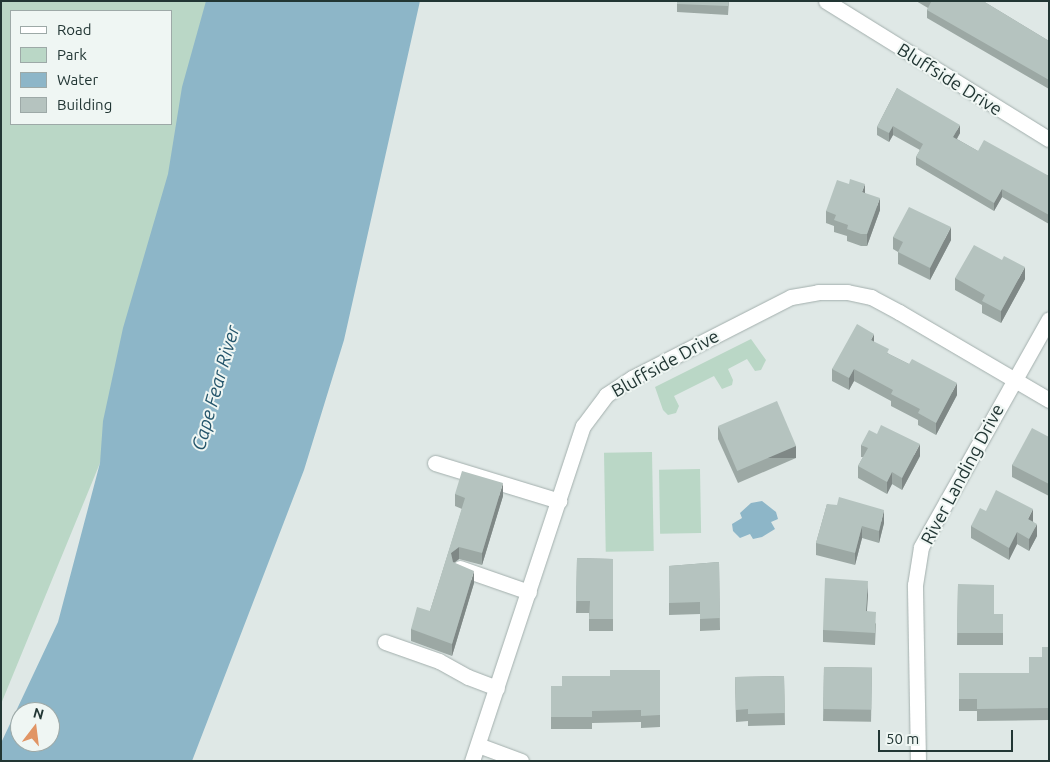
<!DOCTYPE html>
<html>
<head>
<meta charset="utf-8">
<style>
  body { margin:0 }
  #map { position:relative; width:1050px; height:762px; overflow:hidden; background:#dfe8e6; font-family:Ubuntu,sans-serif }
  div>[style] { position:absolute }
  .green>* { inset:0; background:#bad7c6; transform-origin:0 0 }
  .water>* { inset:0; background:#8db6c8 }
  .roads { filter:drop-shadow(0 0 1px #a3afad) drop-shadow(0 0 1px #a3afad) }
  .minor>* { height:15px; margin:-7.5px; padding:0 7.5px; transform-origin:7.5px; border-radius:7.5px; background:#fff }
  .wall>* { inset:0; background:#9ca8a4; transform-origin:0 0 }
  .shaded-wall>* { inset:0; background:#7f8886; transform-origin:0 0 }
  .building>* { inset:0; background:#b5c3bf; transform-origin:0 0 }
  span { translate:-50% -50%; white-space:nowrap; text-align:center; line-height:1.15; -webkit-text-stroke:4px #eff6f3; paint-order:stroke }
  .street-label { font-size:18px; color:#223634 }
  .water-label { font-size:19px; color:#24556b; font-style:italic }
  .frame { position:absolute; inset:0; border:2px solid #223634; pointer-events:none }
  .legend { position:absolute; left:10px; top:10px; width:162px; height:115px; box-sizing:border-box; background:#eff6f3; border:1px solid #9da9a7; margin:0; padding:6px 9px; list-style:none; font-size:15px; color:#223634 }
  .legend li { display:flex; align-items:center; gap:10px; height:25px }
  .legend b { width:25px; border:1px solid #9da9a7 }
  .north { position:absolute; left:10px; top:702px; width:50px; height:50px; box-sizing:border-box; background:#eff6f3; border:1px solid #9da9a7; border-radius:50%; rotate:15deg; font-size:14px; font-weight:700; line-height:20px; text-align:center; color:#223634 }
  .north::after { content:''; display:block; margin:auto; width:18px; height:22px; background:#e19565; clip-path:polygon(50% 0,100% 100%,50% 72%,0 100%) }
  .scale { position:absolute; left:878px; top:730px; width:135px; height:22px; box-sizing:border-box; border:2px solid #223634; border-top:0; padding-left:6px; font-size:15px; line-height:18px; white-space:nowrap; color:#223634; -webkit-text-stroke:4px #eff6f3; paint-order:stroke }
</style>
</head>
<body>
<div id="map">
  <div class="green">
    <i style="clip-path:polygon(evenodd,1px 1px,210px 1px,100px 463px,1px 704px,1px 1px,11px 11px,171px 11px,171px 124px,11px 124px,11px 11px)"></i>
    <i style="clip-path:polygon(751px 339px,766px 360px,761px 370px,755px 371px,747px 359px,728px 369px,733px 380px,732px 385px,722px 389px,714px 376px,674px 396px,679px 406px,676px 413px,668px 415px,663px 410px,655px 387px)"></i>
    <i style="left:652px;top:452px;width:99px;height:48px;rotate:89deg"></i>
    <i style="left:700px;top:469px;width:64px;height:41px;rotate:89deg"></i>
  </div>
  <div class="water">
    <i style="clip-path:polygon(evenodd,206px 1px,420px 1px,344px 340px,304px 470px,192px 761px,1px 761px,1px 743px,58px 622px,100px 463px,103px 421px,123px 328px,168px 174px,182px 87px,206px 1px,20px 712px,50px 712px,50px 742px,20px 742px,20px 712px)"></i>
    <i style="clip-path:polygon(762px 501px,776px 512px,778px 519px,771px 522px,775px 529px,762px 537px,753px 539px,750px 534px,740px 538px,733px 531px,732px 524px,742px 518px,740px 513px,751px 503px)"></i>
  </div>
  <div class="roads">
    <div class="minor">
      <i style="left:826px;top:1px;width:262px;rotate:31.8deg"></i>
      <i style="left:435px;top:463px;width:130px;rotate:17deg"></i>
      <i style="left:460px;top:568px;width:73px;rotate:19.2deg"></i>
      <i style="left:385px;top:642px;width:57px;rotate:19.4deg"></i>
      <i style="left:439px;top:661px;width:33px;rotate:29deg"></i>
      <i style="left:468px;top:677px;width:31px;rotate:21deg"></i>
      <i style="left:478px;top:745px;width:46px;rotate:20.4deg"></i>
      <i style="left:472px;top:761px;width:353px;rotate:-71.7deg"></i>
      <i style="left:583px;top:426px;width:39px;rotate:-53deg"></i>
      <i style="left:606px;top:395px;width:31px;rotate:-33deg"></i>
      <i style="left:632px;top:378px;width:178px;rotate:-27deg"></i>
      <i style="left:791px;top:297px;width:27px;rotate:-10deg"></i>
      <i style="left:818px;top:292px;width:29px"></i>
      <i style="left:847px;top:292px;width:25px;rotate:12deg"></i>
      <i style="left:871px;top:297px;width:32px;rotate:28deg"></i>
      <i style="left:899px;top:312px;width:174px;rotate:30.4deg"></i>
      <i style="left:918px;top:761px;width:176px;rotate:-91deg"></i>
      <i style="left:915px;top:585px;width:38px;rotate:-81deg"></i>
      <i style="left:921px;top:547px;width:261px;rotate:-60.7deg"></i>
    </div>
  </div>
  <div class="wall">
    <i style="clip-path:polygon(670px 1px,729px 1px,728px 15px,677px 12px,677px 2px,670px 2px)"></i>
    <i style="clip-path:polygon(916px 1px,983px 1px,1049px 41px,1049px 89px,927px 18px,927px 10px,928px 8px)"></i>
    <i style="clip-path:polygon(897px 88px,960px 133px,957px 139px,978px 151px,1049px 176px,1049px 224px,1002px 197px,994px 211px,916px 165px,916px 157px,920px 150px,893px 135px,889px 142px,877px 135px,877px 127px)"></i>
    <i style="clip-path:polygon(865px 193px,880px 210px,867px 246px,861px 246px,847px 241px,847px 236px,834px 232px,834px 226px,826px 223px,826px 211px)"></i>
    <i style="clip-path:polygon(893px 237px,951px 240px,930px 280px,898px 264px,898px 252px,893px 249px)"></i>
    <i style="clip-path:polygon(955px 278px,1025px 279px,1001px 323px,982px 313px,982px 305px,955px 290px)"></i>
    <i style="clip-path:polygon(874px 342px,889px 354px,909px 364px,957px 395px,936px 435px,918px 425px,918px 420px,891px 406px,891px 401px,854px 381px,849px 390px,832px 381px,832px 369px)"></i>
    <i style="clip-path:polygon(718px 427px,796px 458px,738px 483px,718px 439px)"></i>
    <i style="clip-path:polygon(1049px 437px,1049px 496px,1012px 477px,1012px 465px)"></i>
    <i style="clip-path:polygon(861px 445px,920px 456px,902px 490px,892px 484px,887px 494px,858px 478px,858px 466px,863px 457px,861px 457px)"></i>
    <i style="clip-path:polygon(455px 494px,503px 496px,482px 565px,459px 559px,454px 563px,474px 583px,452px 656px,411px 641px,411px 629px,430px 611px,462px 509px,455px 506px)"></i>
    <i style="clip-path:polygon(827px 504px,884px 523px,879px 543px,862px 538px,855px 565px,816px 555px,816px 543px)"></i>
    <i style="clip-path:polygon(986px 511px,1033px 521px,1037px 536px,1029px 551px,1017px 544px,1009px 560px,971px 538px,971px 526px)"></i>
    <i style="clip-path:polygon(577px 558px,613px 559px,613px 631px,589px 631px,589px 613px,576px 613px)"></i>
    <i style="clip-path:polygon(719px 562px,720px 630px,700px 631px,700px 614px,669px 615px,669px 566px)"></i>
    <i style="clip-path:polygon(958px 584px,994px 614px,1003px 614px,1003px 645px,957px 645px)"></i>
    <i style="clip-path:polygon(868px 593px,867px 611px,876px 624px,875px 645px,823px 642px,823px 630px)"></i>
    <i style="clip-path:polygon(1049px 647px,1049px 720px,977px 721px,977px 711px,959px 711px,959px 673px,1029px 673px,1042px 657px)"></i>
    <i style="left:824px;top:667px;width:48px;height:54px;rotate:1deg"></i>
    <i style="clip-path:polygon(660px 670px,660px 727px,641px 728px,641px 722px,592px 723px,592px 729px,551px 729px,551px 686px,562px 686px,610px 676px)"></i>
    <i style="clip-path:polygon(784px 676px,785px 725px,748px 726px,748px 721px,736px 722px,735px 677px)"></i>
  </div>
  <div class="shaded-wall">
    <i style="clip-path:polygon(960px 125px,960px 133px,953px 145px,953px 137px)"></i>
    <i style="clip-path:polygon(893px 126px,893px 135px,889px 142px,889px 133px)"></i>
    <i style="clip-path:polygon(865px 184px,865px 196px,862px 192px)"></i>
    <i style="clip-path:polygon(1002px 189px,1002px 197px,994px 211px,994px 203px)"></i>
    <i style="clip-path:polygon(880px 198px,880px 210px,867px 246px,867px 234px)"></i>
    <i style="clip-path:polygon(951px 227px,951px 240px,930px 280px,930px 268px)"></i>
    <i style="clip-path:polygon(1025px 267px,1025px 279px,1001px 323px,1001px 311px)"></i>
    <i style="clip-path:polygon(874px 334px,874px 346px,871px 340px)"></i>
    <i style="clip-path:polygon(854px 369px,854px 381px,849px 390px,849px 378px)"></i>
    <i style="clip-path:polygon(957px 383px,957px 395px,936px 435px,936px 423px)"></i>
    <i style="clip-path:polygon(920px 444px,920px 456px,902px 490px,902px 478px)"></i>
    <i style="left:796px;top:446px;width:12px;height:63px;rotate:90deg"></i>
    <i style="clip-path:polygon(892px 472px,892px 484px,887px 494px,887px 482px)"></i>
    <i style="clip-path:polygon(503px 483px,503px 496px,482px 565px,482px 553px)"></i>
    <i style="clip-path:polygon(1033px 509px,1033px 521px,1028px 531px,1028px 519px)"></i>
    <i style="clip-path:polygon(884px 510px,884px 523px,879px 543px,879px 531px)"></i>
    <i style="clip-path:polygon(1037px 524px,1037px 536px,1029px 551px,1029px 539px)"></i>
    <i style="clip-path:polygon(862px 526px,862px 538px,855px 565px,855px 553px)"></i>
    <i style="clip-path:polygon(1017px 532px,1017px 544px,1009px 560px,1009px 548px)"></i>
    <i style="clip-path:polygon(459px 547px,459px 559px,451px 565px,451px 553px)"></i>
    <i style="clip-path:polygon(474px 571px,474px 583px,452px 656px,452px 644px)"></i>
    <i style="clip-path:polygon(868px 581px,868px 593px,866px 623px,866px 611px)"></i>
  </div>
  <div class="building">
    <i style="clip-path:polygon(677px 1px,729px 1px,728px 6px,677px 4px)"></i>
    <i style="clip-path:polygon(930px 1px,983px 1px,1049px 41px,1049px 80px,927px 10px,931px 2px)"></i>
    <i style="clip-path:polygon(897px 88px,960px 125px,953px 137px,978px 151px,984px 140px,1049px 176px,1049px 215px,1002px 189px,994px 203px,916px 157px,923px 144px,893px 126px,889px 133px,877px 127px)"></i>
    <i style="clip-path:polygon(850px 179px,865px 184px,862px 192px,880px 198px,867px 234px,861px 234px,847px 229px,848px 225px,834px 220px,836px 215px,826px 211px,837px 180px,849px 184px)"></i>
    <i style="clip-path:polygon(909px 207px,951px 227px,930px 268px,898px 252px,903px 242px,893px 237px)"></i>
    <i style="clip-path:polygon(974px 245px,1002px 260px,1004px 256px,1025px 267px,1001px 311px,982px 301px,985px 295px,955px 278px)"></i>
    <i style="clip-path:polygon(857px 324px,874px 334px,871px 340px,889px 349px,887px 353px,909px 364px,912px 359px,957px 383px,936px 423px,918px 413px,920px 409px,891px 394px,893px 390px,854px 369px,849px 378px,832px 369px)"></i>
    <i style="left:777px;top:401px;width:49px;height:64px;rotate:67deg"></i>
    <i style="clip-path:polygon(881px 425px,920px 444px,902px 478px,892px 472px,887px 482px,858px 466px,868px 448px,861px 445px,869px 430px,877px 434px)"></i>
    <i style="clip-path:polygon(1032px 428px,1049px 437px,1049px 484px,1012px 465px)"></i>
    <i style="clip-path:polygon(462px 471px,503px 483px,482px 553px,459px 547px,451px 553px,453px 562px,474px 571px,452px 644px,411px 629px,417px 607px,430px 611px,465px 498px,455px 494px)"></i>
    <i style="clip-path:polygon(996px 490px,1033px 509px,1028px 519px,1037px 524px,1029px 539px,1017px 532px,1009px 548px,971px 526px,980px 508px,986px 511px)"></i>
    <i style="clip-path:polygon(839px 497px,884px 510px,879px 531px,862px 526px,855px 553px,816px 543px,827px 504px,837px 505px)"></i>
    <i style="clip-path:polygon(577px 558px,613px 559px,613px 619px,589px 619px,590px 601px,576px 601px)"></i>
    <i style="clip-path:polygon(719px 562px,720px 618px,700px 619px,700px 602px,669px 603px,669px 566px)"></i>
    <i style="clip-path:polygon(825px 578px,868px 581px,866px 611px,876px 612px,875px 633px,823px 630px)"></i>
    <i style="clip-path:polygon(958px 584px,994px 585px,994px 614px,1003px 614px,1003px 633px,957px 633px)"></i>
    <i style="clip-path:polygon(1042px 647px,1049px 647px,1049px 708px,977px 709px,977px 699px,959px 699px,959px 673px,1029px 673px,1029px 657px,1042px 657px)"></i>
    <i style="left:824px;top:667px;width:48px;height:42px;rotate:1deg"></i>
    <i style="clip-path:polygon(610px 670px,660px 670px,660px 715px,641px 716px,641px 710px,592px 711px,592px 717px,551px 717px,551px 686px,562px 686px,562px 676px,610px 676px)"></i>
    <i style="clip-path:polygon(784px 676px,785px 713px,748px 714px,748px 709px,736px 710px,735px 677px)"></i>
  </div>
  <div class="street-label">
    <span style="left:950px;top:79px;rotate:32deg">Bluffside Drive</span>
    <span style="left:665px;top:363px;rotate:-29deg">Bluffside Drive</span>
    <span style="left:962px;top:474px;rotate:-62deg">River Landing Drive</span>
  </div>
  <div class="water-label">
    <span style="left:216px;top:388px;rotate:-74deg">Cape Fear River</span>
  </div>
  <div class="frame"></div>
  <ul class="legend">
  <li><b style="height:6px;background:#fff"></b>Road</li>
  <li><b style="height:14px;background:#bad7c6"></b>Park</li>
  <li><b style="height:14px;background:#8db6c8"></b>Water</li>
  <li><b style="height:14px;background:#b5c3bf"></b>Building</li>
  </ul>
  <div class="north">N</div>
  <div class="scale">50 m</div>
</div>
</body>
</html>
